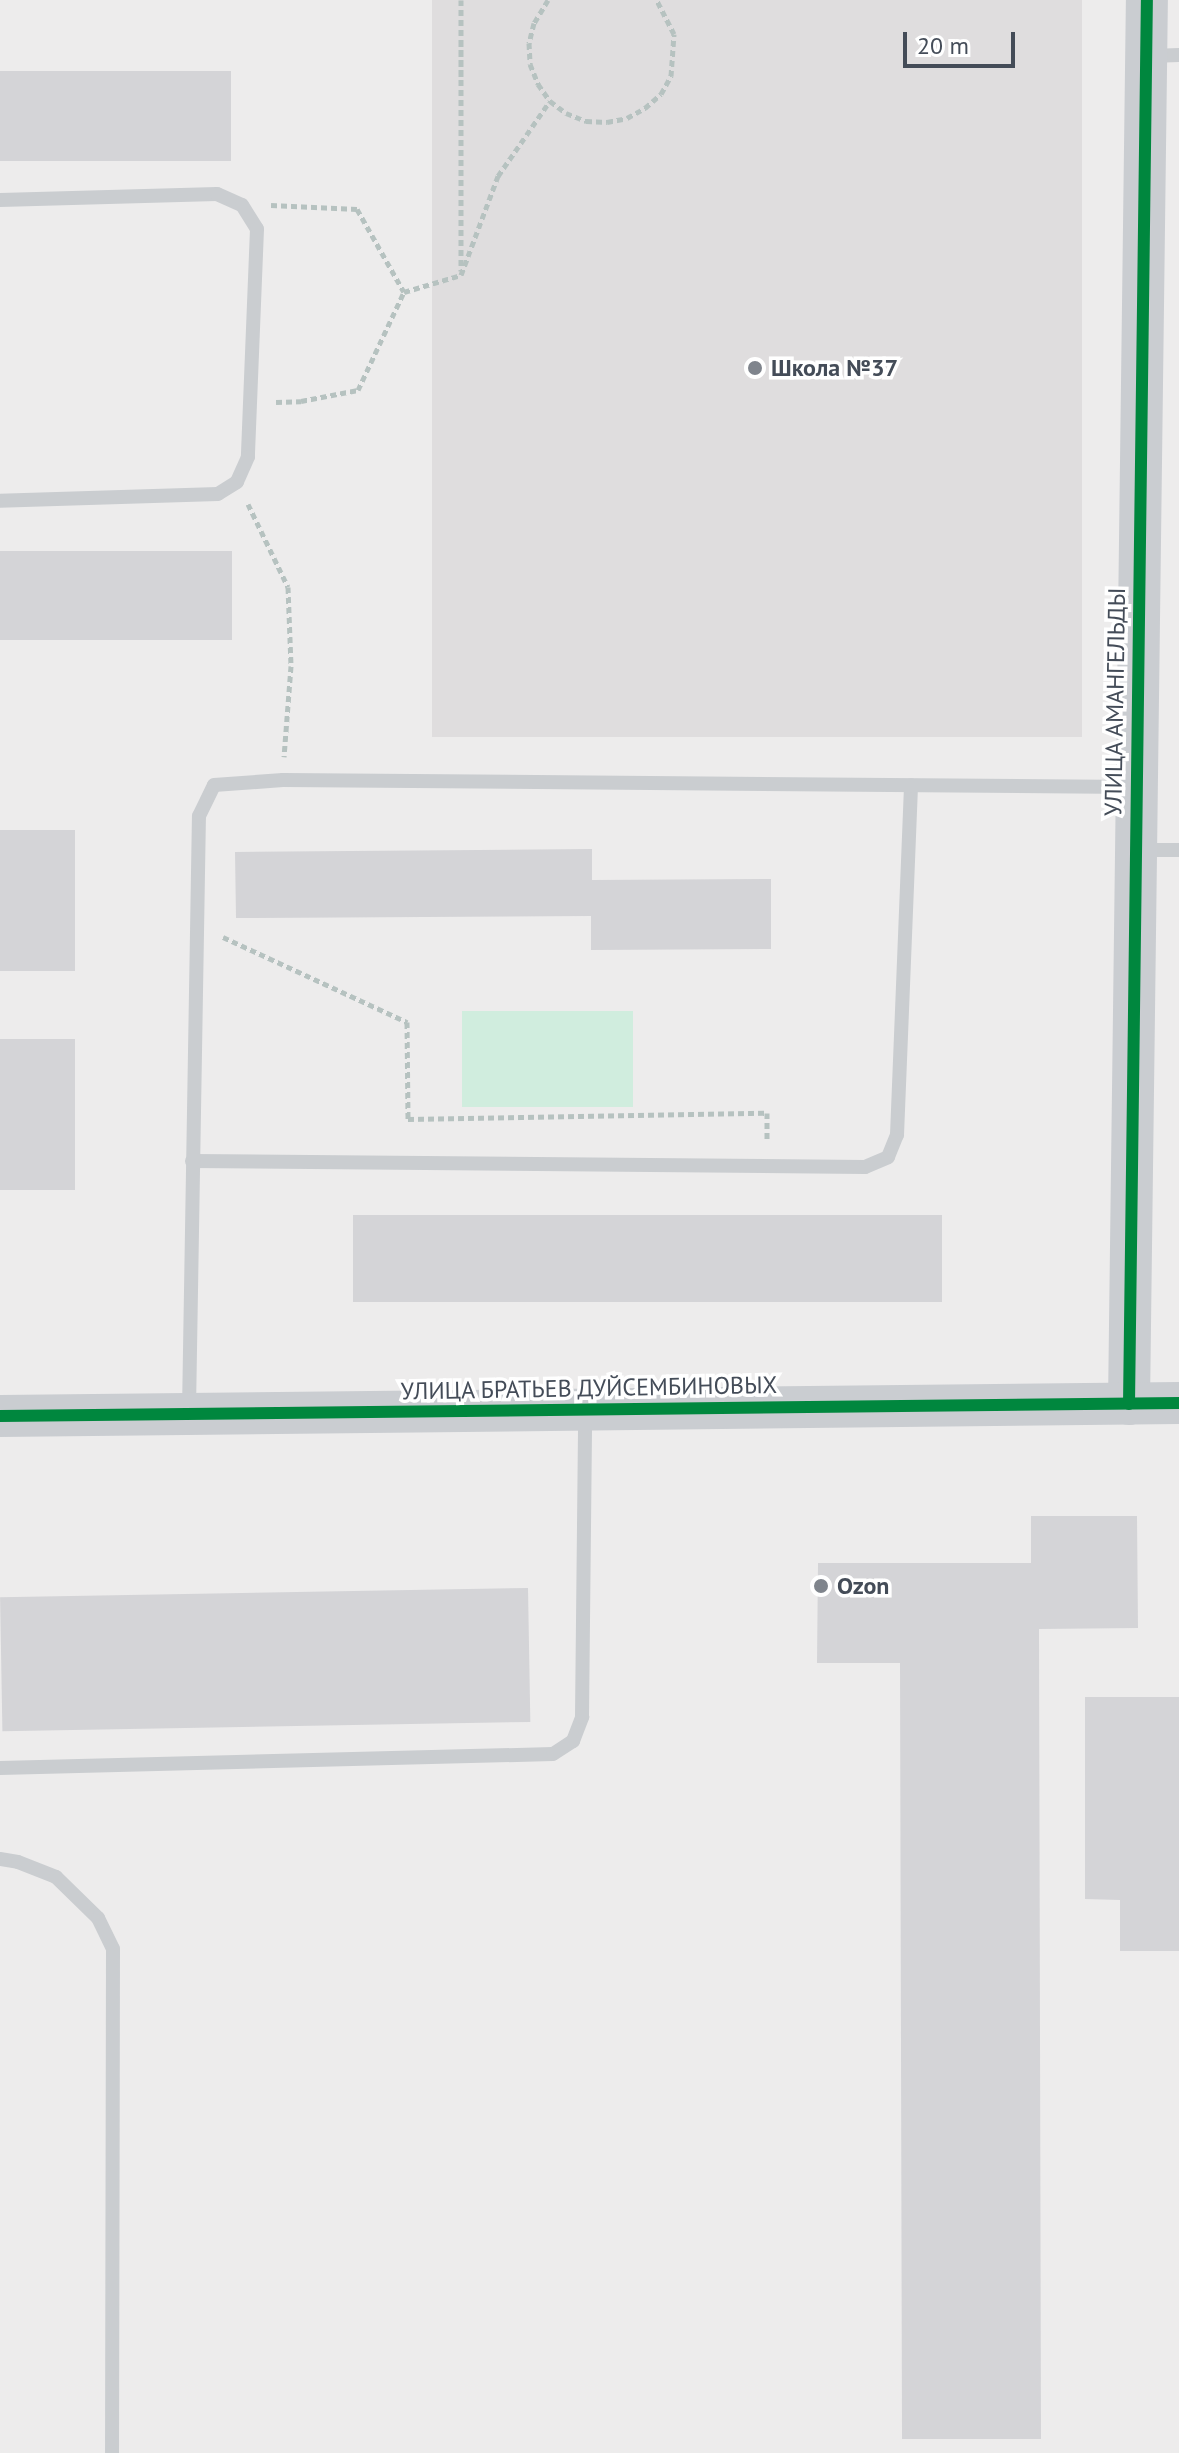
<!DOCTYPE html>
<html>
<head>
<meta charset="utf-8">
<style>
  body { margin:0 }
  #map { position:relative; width:1179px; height:2453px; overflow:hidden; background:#edecec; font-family:"PT Sans",sans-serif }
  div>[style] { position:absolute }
  .education>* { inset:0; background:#dfddde; transform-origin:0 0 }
  .green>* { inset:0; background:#d0edde; transform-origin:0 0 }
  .building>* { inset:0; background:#d4d4d7; transform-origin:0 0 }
  .path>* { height:5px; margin-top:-2.5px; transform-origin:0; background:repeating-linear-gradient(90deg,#b6c2c0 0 6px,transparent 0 10px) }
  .lane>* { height:14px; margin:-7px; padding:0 7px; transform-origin:7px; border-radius:7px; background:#cacdd0 }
  .secondary>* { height:42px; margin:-21px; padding:0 21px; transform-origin:21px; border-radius:21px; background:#cacdd1 }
  .cycleway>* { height:12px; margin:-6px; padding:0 6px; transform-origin:6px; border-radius:6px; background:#00873e }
  .dots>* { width:22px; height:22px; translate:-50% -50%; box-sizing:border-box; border:4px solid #fff; border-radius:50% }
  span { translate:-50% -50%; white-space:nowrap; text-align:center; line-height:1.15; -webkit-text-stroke:7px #fff; paint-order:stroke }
  .poi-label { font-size:24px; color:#444c58; font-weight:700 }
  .left { translate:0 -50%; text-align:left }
  .street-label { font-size:24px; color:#444c58 }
  .scale { position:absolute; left:903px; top:32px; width:112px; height:36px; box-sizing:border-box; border:4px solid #444c58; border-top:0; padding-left:10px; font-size:24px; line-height:28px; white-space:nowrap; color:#444c58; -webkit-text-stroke:6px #fff; paint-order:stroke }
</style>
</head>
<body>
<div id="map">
  <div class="education">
    <i style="left:432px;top:0;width:650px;height:737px"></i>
  </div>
  <div class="green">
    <i style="left:633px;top:1011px;width:96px;height:171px;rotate:90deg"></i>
  </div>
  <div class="building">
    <i style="left:231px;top:71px;width:90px;height:231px;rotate:90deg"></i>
    <i style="left:232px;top:551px;width:89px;height:232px;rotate:90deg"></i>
    <i style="left:0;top:830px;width:75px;height:141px"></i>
    <i style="clip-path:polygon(592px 849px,592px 880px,771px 879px,771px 949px,591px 950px,591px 916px,236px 918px,235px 852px)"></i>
    <i style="left:0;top:1039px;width:75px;height:151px"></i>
    <i style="left:353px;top:1215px;width:589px;height:87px"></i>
    <i style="clip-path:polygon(1031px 1516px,1137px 1516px,1138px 1628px,1039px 1629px,1041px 2439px,902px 2439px,900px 1663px,817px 1663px,818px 1563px,1031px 1563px)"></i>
    <i style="left:528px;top:1588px;width:134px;height:528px;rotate:89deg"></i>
    <i style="clip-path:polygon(1085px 1697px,1179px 1697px,1179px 1951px,1120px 1951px,1120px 1900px,1085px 1899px)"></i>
  </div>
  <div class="path">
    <i style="left:461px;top:0;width:271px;rotate:90deg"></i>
    <i style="left:548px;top:0;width:27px;rotate:121deg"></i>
    <i style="left:534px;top:23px;width:21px;rotate:104deg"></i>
    <i style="left:529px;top:43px;width:21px;rotate:87deg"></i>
    <i style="left:530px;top:64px;width:22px;rotate:68deg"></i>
    <i style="left:538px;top:84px;width:21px;rotate:55deg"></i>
    <i style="left:550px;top:101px;width:20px;rotate:37deg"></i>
    <i style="left:566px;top:113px;width:22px;rotate:22deg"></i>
    <i style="left:586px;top:121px;width:21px;rotate:3deg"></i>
    <i style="left:607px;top:122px;width:20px;rotate:-11deg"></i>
    <i style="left:627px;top:118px;width:21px;rotate:-29deg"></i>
    <i style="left:645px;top:108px;width:21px;rotate:-41deg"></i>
    <i style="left:661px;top:94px;width:21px;rotate:-61deg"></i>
    <i style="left:671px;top:76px;width:42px;rotate:-85.9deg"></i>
    <i style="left:674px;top:34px;width:38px;rotate:-117deg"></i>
    <i style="left:271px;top:205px;width:86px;rotate:2.7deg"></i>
    <i style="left:357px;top:209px;width:95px;rotate:60.5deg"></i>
    <i style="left:404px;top:292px;width:59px;rotate:-16.6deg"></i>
    <i style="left:461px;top:275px;width:106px;rotate:-69.5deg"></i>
    <i style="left:498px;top:176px;width:91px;rotate:-55.3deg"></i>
    <i style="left:276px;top:402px;width:25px;rotate:-2deg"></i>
    <i style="left:301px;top:401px;width:58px;rotate:-10.9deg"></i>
    <i style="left:358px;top:390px;width:108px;rotate:-64.9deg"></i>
    <i style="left:248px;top:504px;width:92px;rotate:64.3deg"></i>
    <i style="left:288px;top:587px;width:79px;rotate:87.8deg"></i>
    <i style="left:291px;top:666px;width:91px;rotate:94.4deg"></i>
    <i style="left:223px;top:937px;width:203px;rotate:24.8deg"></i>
    <i style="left:407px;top:1022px;width:97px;rotate:89.4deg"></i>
    <i style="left:408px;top:1119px;width:359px;rotate:-1deg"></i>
    <i style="left:767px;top:1113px;width:28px;rotate:90deg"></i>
  </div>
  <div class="lane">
    <i style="left:1151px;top:56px;width:28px;rotate:-2deg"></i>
    <i style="left:0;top:200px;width:217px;rotate:-1.6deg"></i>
    <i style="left:217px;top:194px;width:27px;rotate:24deg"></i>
    <i style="left:242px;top:205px;width:28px;rotate:58deg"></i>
    <i style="left:257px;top:229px;width:228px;rotate:92.3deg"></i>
    <i style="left:248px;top:457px;width:27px;rotate:114deg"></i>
    <i style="left:237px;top:482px;width:22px;rotate:148deg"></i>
    <i style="left:218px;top:494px;width:218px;rotate:178.2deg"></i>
    <i style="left:1139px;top:850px;width:40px"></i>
    <i style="left:192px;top:1161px;width:673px;rotate:0.51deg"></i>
    <i style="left:865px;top:1167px;width:25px;rotate:-23deg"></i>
    <i style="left:888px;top:1157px;width:24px;rotate:-68deg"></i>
    <i style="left:897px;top:1135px;width:350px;rotate:-87.7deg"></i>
    <i style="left:189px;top:1410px;width:594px;rotate:-89.04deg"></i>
    <i style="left:199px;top:816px;width:34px;rotate:-64deg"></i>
    <i style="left:214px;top:785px;width:69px;rotate:-4.1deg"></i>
    <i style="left:283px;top:780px;width:850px;rotate:0.47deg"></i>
    <i style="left:0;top:1768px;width:553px;rotate:-1.45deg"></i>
    <i style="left:553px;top:1754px;width:24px;rotate:-33deg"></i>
    <i style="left:573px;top:1741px;width:26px;rotate:-69deg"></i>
    <i style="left:582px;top:1717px;width:306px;rotate:-89.4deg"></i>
    <i style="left:0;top:1859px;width:18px;rotate:9deg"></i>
    <i style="left:18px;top:1862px;width:41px;rotate:21.5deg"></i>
    <i style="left:56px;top:1877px;width:59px;rotate:44.3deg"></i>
    <i style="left:98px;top:1918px;width:34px;rotate:64deg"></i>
    <i style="left:113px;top:1949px;width:504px;rotate:90.11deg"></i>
  </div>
  <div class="secondary">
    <i style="left:1129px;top:1404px;width:1404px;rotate:-89.27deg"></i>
    <i style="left:0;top:1416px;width:1179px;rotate:-0.63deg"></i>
  </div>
  <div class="cycleway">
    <i style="left:1129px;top:1404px;width:1404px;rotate:-89.27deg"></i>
    <i style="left:0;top:1416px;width:1179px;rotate:-0.63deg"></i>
  </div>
  <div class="dots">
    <i style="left:755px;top:368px;background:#7f848c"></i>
    <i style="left:821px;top:1586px;background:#7f848c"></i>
  </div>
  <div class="poi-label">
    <span class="left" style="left:771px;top:368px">Школа №37</span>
    <span class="left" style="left:837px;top:1586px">Ozon</span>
  </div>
  <div class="street-label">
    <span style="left:1115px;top:702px;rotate:-89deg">УЛИЦА АМАНГЕЛЬДЫ</span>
    <span style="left:589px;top:1388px;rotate:-1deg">УЛИЦА БРАТЬЕВ ДУЙСЕМБИНОВЫХ</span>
  </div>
  <div class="scale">20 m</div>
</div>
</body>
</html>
